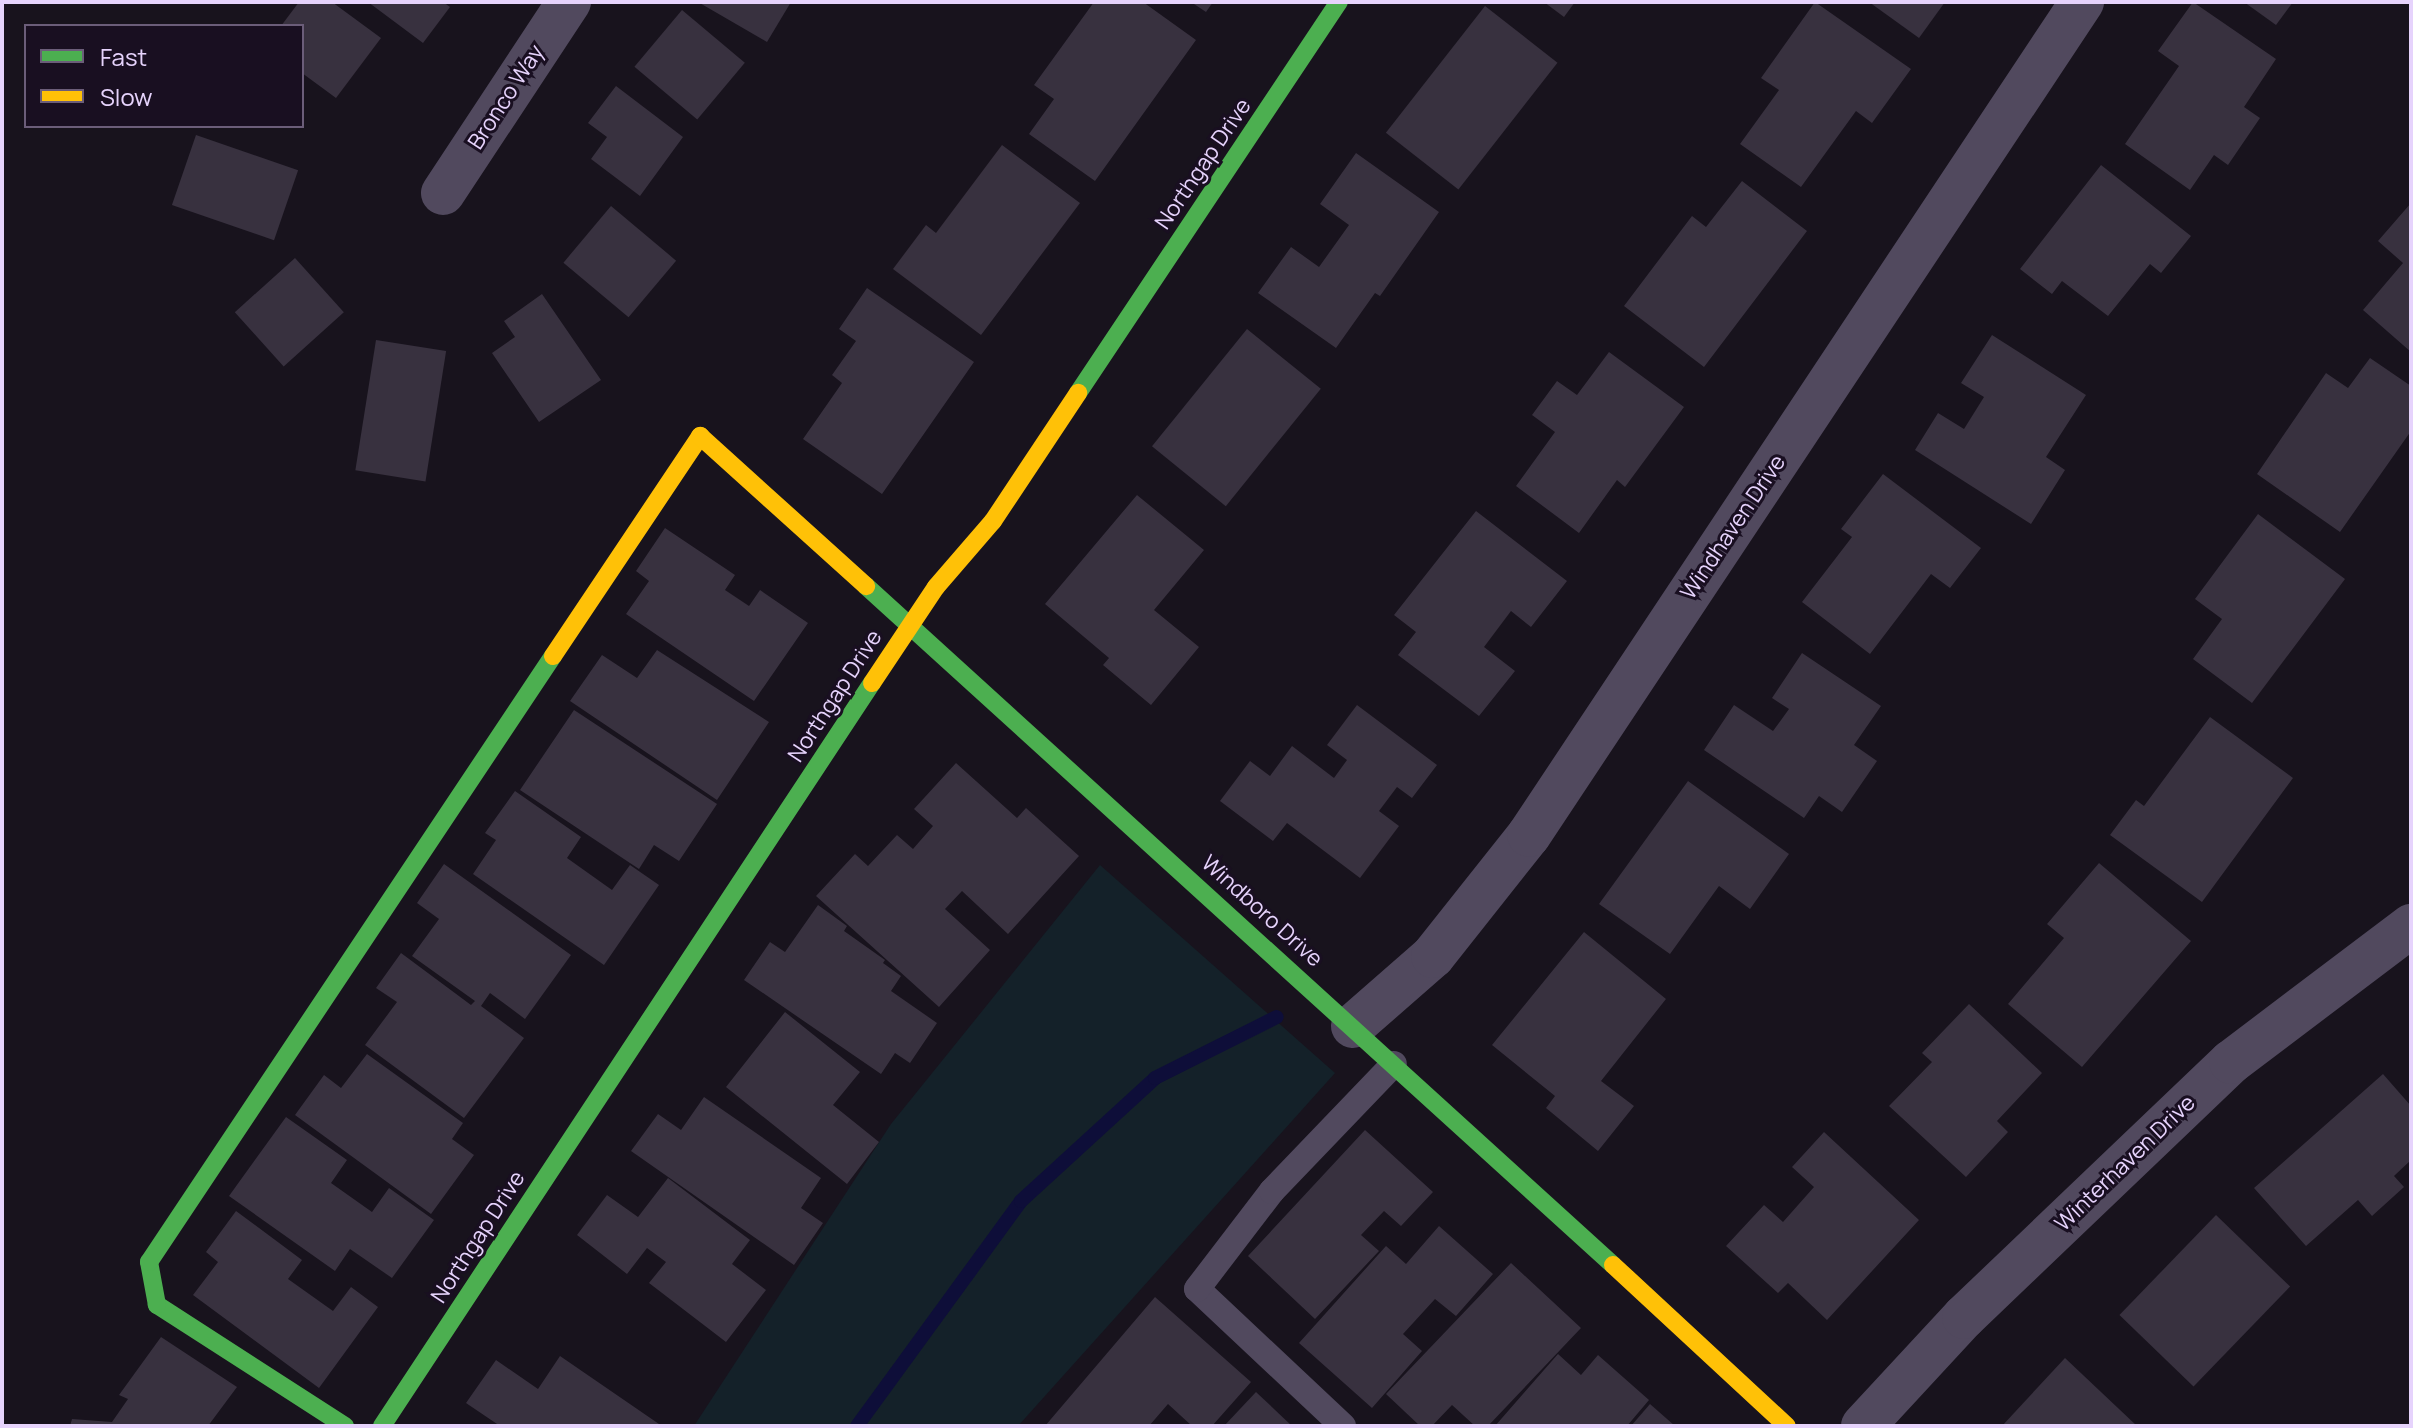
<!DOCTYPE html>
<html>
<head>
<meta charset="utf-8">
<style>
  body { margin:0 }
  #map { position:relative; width:2413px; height:1428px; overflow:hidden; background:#18131d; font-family:Manrope,sans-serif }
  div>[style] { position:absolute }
  .green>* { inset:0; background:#142129 }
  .stream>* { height:14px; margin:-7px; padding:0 7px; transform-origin:7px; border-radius:7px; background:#0e0e39 }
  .building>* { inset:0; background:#38313f; transform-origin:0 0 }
  .lane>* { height:26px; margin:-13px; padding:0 13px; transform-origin:13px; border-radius:13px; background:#51495e }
  .street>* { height:44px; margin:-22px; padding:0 22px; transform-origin:22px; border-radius:22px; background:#51495e }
  .fast>* { height:18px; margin:-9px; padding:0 9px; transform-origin:9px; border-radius:9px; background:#4caf50 }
  .slow>* { height:18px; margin:-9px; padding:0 9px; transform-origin:9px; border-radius:9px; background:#ffc107 }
  span { translate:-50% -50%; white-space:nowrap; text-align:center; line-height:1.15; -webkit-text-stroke:6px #190f21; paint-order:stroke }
  .street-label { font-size:22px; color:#e6d3fc }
  .frame { position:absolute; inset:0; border:4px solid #e6d3fc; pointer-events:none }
  .legend { position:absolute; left:24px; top:24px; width:280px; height:104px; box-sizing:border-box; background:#190f21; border:2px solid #6b5d79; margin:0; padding:10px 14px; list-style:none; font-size:24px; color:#e6d3fc }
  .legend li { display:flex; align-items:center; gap:16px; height:40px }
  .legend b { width:40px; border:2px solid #6b5d79 }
</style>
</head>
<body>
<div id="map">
  <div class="green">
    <i style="clip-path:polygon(1100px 865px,1335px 1073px,1018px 1426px,694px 1426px,891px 1124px)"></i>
  </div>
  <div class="stream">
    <i style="left:857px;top:1426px;width:278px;rotate:-53.9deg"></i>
    <i style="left:1021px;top:1201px;width:182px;rotate:-42.5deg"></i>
    <i style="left:1155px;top:1078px;width:136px;rotate:-26.6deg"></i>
  </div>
  <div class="building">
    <i style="clip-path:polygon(299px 2px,332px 2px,381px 38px,336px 98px,302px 73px,302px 26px,281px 26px)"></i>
    <i style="clip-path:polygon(368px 2px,443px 2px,450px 7px,423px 43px)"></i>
    <i style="clip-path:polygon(698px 2px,791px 2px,767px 42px)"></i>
    <i style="clip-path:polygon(1094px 2px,1143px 2px,1196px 40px,1095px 181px,1029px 134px,1054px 99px,1034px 85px)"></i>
    <i style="clip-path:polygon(1191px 2px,1213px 2px,1206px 12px)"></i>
    <i style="clip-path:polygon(1544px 2px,1575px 2px,1564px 17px)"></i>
    <i style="clip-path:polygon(1815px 2px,1911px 69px,1872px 123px,1856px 111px,1801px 187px,1740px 144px,1779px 90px,1761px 78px)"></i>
    <i style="clip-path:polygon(1869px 2px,1945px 2px,1919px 38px)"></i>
    <i style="clip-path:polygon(2193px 2px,2276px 59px,2244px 107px,2260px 118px,2228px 165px,2214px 155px,2190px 190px,2125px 144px,2179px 66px,2158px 51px)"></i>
    <i style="clip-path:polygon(2244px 2px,2293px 2px,2276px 25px)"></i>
    <i style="left:1485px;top:6px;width:92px;height:161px;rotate:38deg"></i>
    <i style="left:682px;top:10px;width:82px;height:74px;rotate:40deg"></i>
    <i style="clip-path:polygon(616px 86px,683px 137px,640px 196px,591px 159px,607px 137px,588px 123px)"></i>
    <i style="left:196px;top:135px;width:108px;height:74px;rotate:19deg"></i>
    <i style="clip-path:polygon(1002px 145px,1080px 203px,981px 335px,893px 269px,926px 225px,936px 233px)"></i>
    <i style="clip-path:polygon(1356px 153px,1439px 212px,1380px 296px,1375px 293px,1336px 348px,1258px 293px,1291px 247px,1319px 267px,1349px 225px,1320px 204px)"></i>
    <i style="clip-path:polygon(2101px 165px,2191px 236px,2161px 273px,2150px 264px,2108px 316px,2062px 281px,2052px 294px,2020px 269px)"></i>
    <i style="clip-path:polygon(1742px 181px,1807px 231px,1704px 367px,1624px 306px,1692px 216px,1706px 227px)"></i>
    <i style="clip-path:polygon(2411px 203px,2411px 352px,2363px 310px,2403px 263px,2378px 241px)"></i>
    <i style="left:611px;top:206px;width:85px;height:74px;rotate:40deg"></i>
    <i style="left:295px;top:258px;width:73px;height:81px;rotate:48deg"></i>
    <i style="clip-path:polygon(867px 288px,974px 362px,882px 494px,803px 439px,842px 383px,832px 375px,856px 341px,839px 329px)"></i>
    <i style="clip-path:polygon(542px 294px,601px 380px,539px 422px,492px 353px,515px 337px,504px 321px)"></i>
    <i style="left:1247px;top:329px;width:95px;height:151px;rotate:39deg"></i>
    <i style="clip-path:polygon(1992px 335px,2086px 395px,2046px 457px,2065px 470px,2031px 524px,1915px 450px,1938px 413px,1964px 429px,1984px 397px,1961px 383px)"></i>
    <i style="left:376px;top:340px;width:71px;height:132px;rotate:9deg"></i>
    <i style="clip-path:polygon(1609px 352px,1684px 407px,1625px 487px,1617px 480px,1579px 533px,1516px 486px,1555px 432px,1532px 415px,1557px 381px,1577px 395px)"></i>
    <i style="clip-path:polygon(2370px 358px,2411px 386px,2411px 431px,2340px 532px,2257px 474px,2326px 373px,2348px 388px)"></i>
    <i style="clip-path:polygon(1883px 474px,1981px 548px,1950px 588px,1931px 574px,1870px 654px,1802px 602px,1852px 537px,1841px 529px)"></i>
    <i style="clip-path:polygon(1137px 495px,1204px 550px,1154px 610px,1199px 647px,1151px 705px,1103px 665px,1109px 658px,1045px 604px)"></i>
    <i style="clip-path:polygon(1476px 511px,1567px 581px,1531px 627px,1511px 611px,1484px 647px,1515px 671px,1479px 716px,1398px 655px,1416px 632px,1394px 615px)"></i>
    <i style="clip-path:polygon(2258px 514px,2345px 579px,2252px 703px,2193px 659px,2222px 619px,2195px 599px)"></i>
    <i style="clip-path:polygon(665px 528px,735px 575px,725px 590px,749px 606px,760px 590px,808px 623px,754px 701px,626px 614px,649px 581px,636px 571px)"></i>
    <i style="clip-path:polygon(657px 650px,769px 722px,717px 800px,570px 701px,602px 655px,637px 678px)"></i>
    <i style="clip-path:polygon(1802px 653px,1881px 706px,1854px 745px,1877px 761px,1842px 812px,1819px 796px,1804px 818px,1704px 750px,1734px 705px,1773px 731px,1789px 709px,1772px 698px)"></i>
    <i style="clip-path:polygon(1357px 705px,1437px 765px,1412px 798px,1397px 787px,1379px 811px,1399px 826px,1360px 878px,1287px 823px,1273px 841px,1220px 801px,1250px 761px,1270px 776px,1292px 746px,1334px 778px,1347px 760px,1327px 745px)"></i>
    <i style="clip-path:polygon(574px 710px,717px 804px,679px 861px,654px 845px,639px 869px,520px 790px)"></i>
    <i style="clip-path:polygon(2210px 717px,2293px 778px,2202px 902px,2110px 835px,2136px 800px,2144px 806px)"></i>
    <i style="clip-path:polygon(956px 763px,1017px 818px,1026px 808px,1079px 856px,1008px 934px,962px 891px,945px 909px,990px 950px,939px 1007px,816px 896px,855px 854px,868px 866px,897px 835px,913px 849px,933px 826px,914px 809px)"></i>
    <i style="clip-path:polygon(1688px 781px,1789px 854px,1750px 909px,1719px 886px,1670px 954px,1599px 904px)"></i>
    <i style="clip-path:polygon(515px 791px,581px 837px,567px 858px,612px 890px,630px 865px,659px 885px,604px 965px,473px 874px,496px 840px,485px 833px)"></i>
    <i style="clip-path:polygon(2099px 863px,2191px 941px,2082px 1067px,2008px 1004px,2064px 938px,2047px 924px)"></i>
    <i style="clip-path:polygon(444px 864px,571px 955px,525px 1019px,490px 993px,481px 1006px,524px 1038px,464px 1118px,365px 1045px,397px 1002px,376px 988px,401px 953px,471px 1005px,475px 1001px,412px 956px,439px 919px,417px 903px)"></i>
    <i style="clip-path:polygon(818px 905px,847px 926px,844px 931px,885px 960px,883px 963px,901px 976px,891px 991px,937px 1023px,910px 1063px,895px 1053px,881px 1074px,744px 980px,770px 942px,785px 952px)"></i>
    <i style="clip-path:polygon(1584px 932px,1666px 999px,1601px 1081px,1634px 1106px,1598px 1151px,1546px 1108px,1555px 1096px,1492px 1045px)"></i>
    <i style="clip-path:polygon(1969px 1004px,2042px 1073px,1997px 1121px,2008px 1132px,1966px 1177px,1889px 1106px,1932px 1062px,1922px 1053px)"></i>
    <i style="clip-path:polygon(785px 1012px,860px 1072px,833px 1105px,879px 1142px,847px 1184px,726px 1087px)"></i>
    <i style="clip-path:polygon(367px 1054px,463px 1123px,452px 1139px,474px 1155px,431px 1214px,295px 1115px,324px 1075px,341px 1088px)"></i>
    <i style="clip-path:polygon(2383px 1074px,2411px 1106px,2411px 1160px,2394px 1176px,2404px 1187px,2372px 1216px,2358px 1200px,2306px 1246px,2254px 1188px)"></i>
    <i style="clip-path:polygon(704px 1097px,821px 1178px,801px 1208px,823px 1223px,794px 1265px,631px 1151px,658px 1114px,681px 1130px)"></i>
    <i style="clip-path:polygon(286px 1117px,347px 1160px,331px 1183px,372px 1212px,389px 1188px,434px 1220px,392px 1278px,350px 1249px,335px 1271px,229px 1196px)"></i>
    <i style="clip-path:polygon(1365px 1130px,1433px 1192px,1401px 1226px,1384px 1211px,1361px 1235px,1379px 1251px,1315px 1319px,1248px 1256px)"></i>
    <i style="clip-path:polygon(1824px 1132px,1919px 1220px,1827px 1320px,1788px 1283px,1778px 1293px,1726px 1246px,1764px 1205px,1783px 1222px,1814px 1187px,1792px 1167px)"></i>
    <i style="clip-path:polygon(668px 1178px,750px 1240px,732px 1264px,766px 1290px,726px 1342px,649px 1283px,666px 1262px,647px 1248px,627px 1274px,577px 1235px,607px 1195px,638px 1217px)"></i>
    <i style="clip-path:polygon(236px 1211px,302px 1260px,288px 1279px,333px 1311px,351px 1287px,378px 1307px,319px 1388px,193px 1295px,218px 1262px,206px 1252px)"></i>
    <i style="left:2216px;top:1215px;width:103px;height:139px;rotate:44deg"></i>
    <i style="clip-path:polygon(1439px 1226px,1493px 1274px,1456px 1316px,1435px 1299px,1403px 1334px,1422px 1351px,1372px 1408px,1299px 1343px,1386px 1246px,1406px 1264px)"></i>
    <i style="clip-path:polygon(1511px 1263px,1581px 1328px,1488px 1426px,1475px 1426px,1452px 1405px,1432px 1426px,1420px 1426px,1386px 1394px)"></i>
    <i style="clip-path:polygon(1155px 1297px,1251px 1382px,1212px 1426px,1192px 1426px,1168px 1404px,1149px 1426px,1045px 1426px)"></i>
    <i style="clip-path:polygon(161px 1337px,237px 1387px,208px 1426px,70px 1426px,72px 1419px,112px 1422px,128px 1399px,119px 1395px)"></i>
    <i style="clip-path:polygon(1558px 1354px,1581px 1375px,1598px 1355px,1649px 1400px,1627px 1426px,1495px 1426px)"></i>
    <i style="clip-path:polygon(560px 1356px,659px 1424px,500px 1426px,466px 1403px,496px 1360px,538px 1389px)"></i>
    <i style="clip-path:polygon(2065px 1358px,2137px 1426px,2002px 1426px)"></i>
    <i style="clip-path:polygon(1256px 1392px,1292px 1426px,1224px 1426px)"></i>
    <i style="clip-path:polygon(1650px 1404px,1675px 1426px,1631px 1426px)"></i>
  </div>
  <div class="lane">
    <i style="left:1343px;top:1426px;width:200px;rotate:-136.8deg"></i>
    <i style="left:1197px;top:1289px;width:123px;rotate:-52.6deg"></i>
    <i style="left:1272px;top:1191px;width:176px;rotate:-46.2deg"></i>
  </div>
  <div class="street">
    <i style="left:443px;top:193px;width:229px;rotate:-56.6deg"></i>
    <i style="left:1353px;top:1026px;width:106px;rotate:-41.2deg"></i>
    <i style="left:1433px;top:956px;width:154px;rotate:-51.6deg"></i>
    <i style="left:1529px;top:835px;width:1000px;rotate:-56.42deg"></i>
    <i style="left:1863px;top:1426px;width:149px;rotate:-47.2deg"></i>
    <i style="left:1964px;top:1317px;width:369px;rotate:-43.7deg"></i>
    <i style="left:2231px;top:1062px;width:226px;rotate:-37.1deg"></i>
  </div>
  <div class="fast">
    <i style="left:1078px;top:393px;width:470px;rotate:-56.3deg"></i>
    <i style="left:866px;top:586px;width:1009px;rotate:42.27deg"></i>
    <i style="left:345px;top:1426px;width:224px;rotate:-147.2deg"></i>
    <i style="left:157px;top:1305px;width:44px;rotate:-100.5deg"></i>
    <i style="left:149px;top:1262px;width:728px;rotate:-56.31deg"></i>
    <i style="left:382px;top:1426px;width:890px;rotate:-56.6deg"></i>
  </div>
  <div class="slow">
    <i style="left:553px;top:656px;width:265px;rotate:-56.2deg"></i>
    <i style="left:700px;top:436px;width:224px;rotate:42.1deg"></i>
    <i style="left:872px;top:683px;width:115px;rotate:-56.3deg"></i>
    <i style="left:936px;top:587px;width:87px;rotate:-49.2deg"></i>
    <i style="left:993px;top:521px;width:154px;rotate:-56.4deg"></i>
    <i style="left:1613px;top:1265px;width:237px;rotate:42.8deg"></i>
  </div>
  <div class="street-label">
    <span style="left:506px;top:97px;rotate:-57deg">Bronco Way</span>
    <span style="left:1203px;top:164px;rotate:-56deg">Northgap Drive</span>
    <span style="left:1733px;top:527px;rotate:-56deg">Windhaven Drive</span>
    <span style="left:835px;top:696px;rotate:-57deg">Northgap Drive</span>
    <span style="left:1262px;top:911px;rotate:42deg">Windboro Drive</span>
    <span style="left:2125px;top:1163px;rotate:-44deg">Winterhaven Drive</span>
    <span style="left:478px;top:1237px;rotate:-57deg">Northgap Drive</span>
  </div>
  <div class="frame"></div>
  <ul class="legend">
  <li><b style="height:10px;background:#4caf50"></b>Fast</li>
  <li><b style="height:10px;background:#ffc107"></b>Slow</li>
  </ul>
</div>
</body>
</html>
